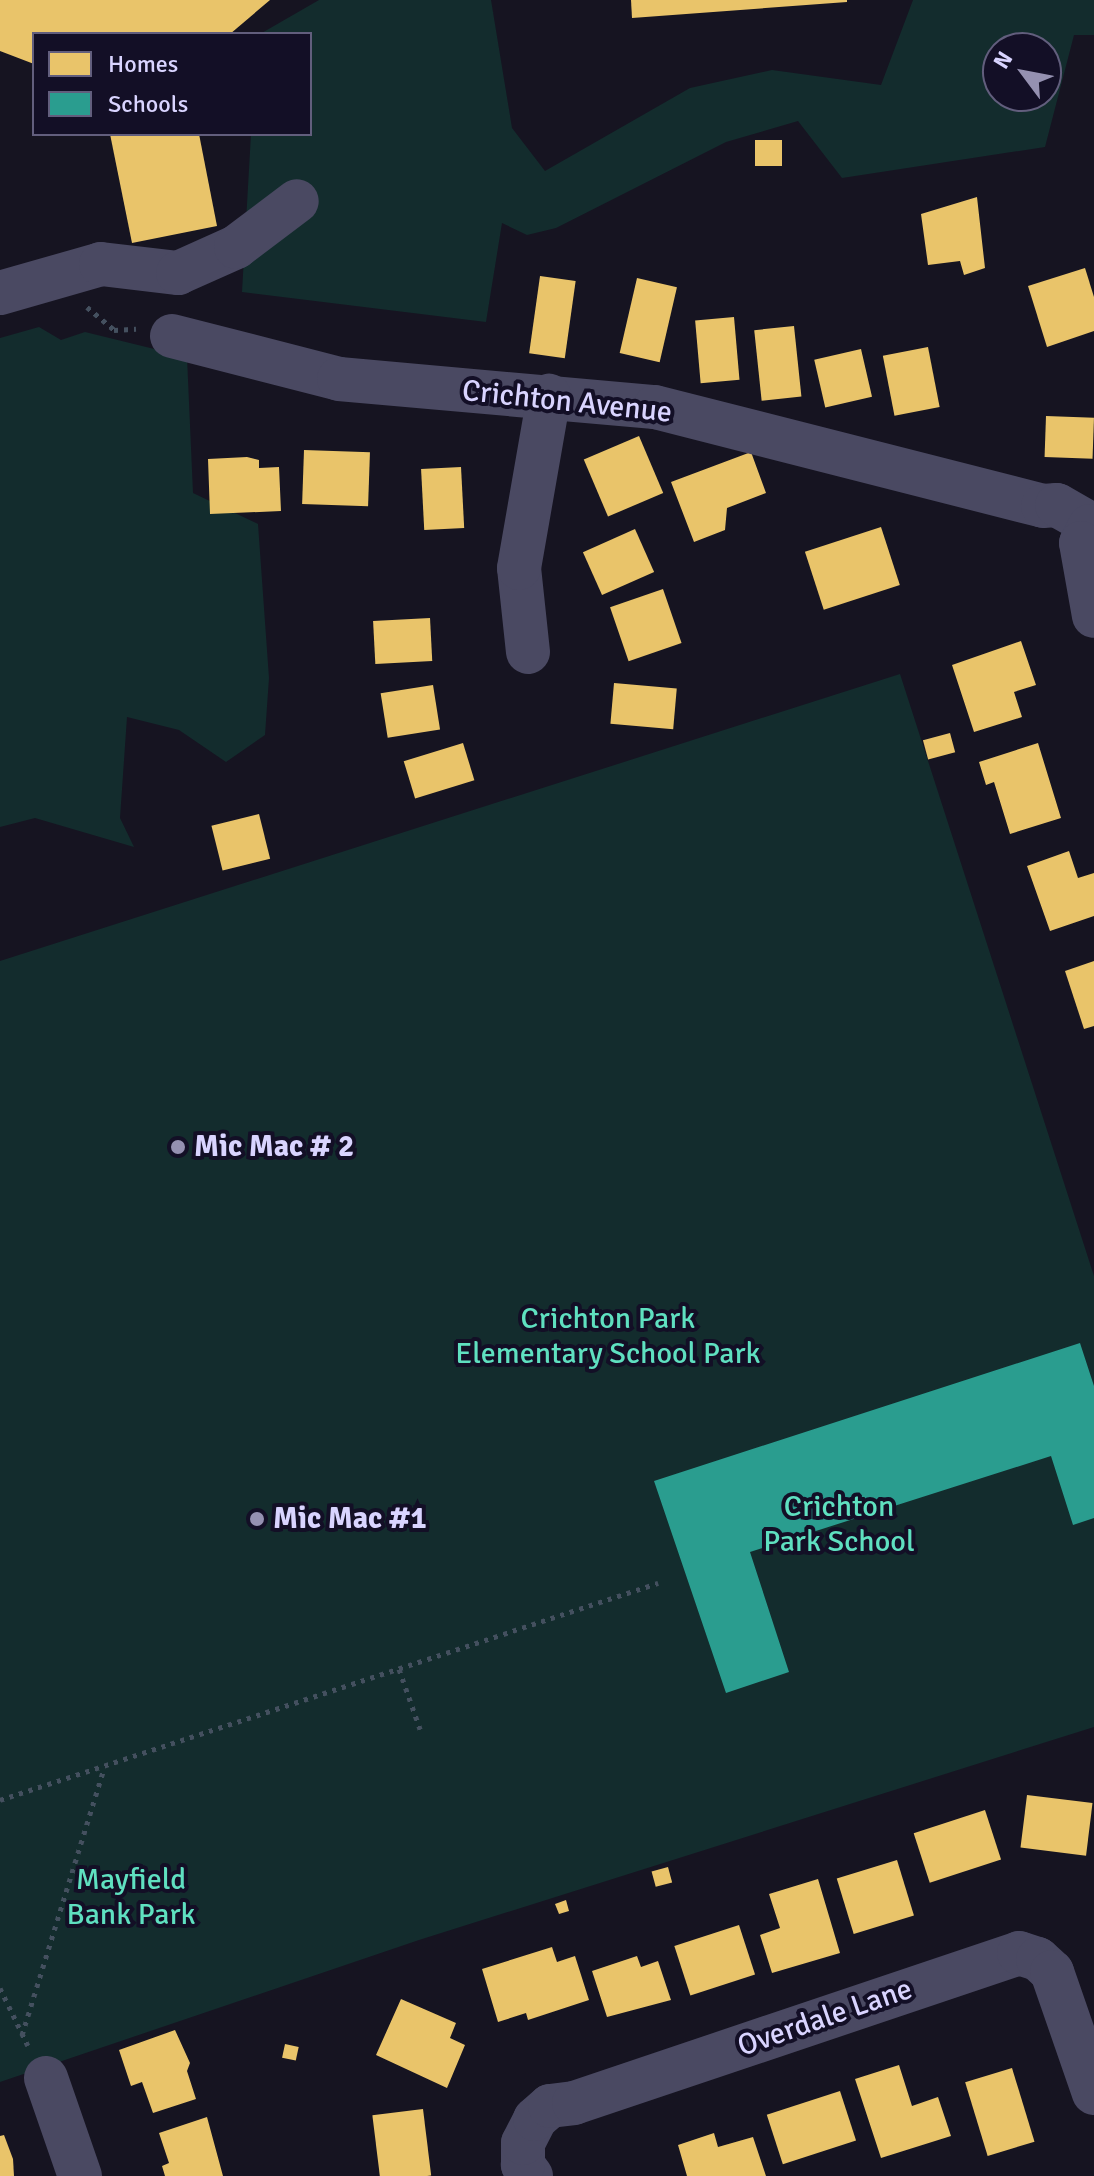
<!DOCTYPE html>
<html>
<head>
<meta charset="utf-8">
<style>
  body { margin:0 }
  #map { position:relative; width:1094px; height:2176px; overflow:hidden; background:#161421; font-family:Signika,sans-serif }
  div>[style] { position:absolute }
  .green>* { inset:0; background:#132c2d }
  .homes>* { inset:0; background:#e9c46a; transform-origin:0 0 }
  .schools>* { inset:0; background:#2a9d8f }
  .path>* { height:5px; margin-top:-2.5px; transform-origin:0; background:repeating-linear-gradient(90deg,#44505f 0 4px,transparent 0 10px) }
  .minor>* { height:44px; margin:-22px; padding:0 22px; transform-origin:22px; border-radius:22px; background:#4a4962 }
  .dots>* { width:22px; height:22px; translate:-50% -50%; box-sizing:border-box; border:4px solid #130f26; border-radius:50% }
  span { translate:-50% -50%; white-space:nowrap; text-align:center; line-height:1.15; -webkit-text-stroke:8px #130f26; paint-order:stroke }
  .street-label { font-size:30px; color:#d9d4ff }
  .poi-label { font-size:30px; color:#d9d4ff; font-weight:700 }
  .left { translate:0 -50%; text-align:left }
  .park-label { font-size:30px; color:#5fe0c0 }
  .legend { position:absolute; left:32px; top:32px; width:280px; height:104px; box-sizing:border-box; background:#130f26; border:2px solid #625e7d; margin:0; padding:10px 14px; list-style:none; font-size:24px; color:#d9d4ff }
  .legend li { display:flex; align-items:center; gap:16px; height:40px }
  .legend b { width:40px; border:2px solid #625e7d }
  .north { position:absolute; left:982px; top:32px; width:80px; height:80px; box-sizing:border-box; background:#130f26; border:2px solid #625e7d; border-radius:50%; rotate:302deg; font-size:22px; font-weight:700; line-height:32px; text-align:center; color:#d9d4ff }
  .north::after { content:''; display:block; margin:auto; width:28px; height:36px; background:#9591b1; clip-path:polygon(50% 0,100% 100%,50% 72%,0 100%) }
</style>
</head>
<body>
<div id="map">
  <div class="green">
    <i style="clip-path:polygon(evenodd,319px 0,491px 0,512px 128px,545px 171px,690px 88px,772px 70px,881px 85px,913px 0,1094px 0,1094px 35px,1074px 35px,1045px 147px,842px 178px,798px 121px,726px 142px,556px 228px,527px 235px,502px 223px,486px 322px,242px 292px,251px 134px,310px 134px,310px 34px,260px 34px,319px 0,998px 48px,1046px 48px,1046px 96px,998px 96px,998px 48px)"></i>
    <i style="clip-path:polygon(39px 327px,61px 340px,85px 332px,187px 357px,193px 493px,258px 524px,269px 678px,265px 735px,226px 762px,179px 730px,127px 717px,120px 818px,134px 847px,35px 818px,0 827px,0 338px)"></i>
    <i style="clip-path:polygon(900px 674px,1094px 1276px,1094px 1727px,419px 1940px,0 2082px,0 961px)"></i>
  </div>
  <div class="homes">
    <i style="clip-path:polygon(0 0,270px 0,230px 34px,34px 34px,34px 64px,0 51px)"></i>
    <i style="clip-path:polygon(631px 0,847px 0,847px 2px,632px 18px)"></i>
    <i style="clip-path:polygon(110px 134px,199px 134px,217px 226px,132px 243px)"></i>
    <i style="left:755px;top:140px;width:27px;height:26px"></i>
    <i style="clip-path:polygon(977px 197px,985px 268px,964px 275px,960px 261px,928px 265px,921px 214px)"></i>
    <i style="clip-path:polygon(1085px 268px,1094px 297px,1094px 331px,1047px 347px,1028px 286px)"></i>
    <i style="left:540px;top:276px;width:36px;height:78px;rotate:8deg"></i>
    <i style="left:637px;top:278px;width:41px;height:77px;rotate:13deg"></i>
    <i style="left:734px;top:317px;width:63px;height:39px;rotate:85deg"></i>
    <i style="left:794px;top:326px;width:71px;height:40px;rotate:84deg"></i>
    <i style="left:928px;top:347px;width:61px;height:46px;rotate:79deg"></i>
    <i style="left:861px;top:349px;width:49px;height:48px;rotate:77deg"></i>
    <i style="left:1046px;top:416px;width:48px;height:41px;rotate:2deg"></i>
    <i style="left:639px;top:436px;width:62px;height:60px;rotate:67deg"></i>
    <i style="left:304px;top:450px;width:66px;height:54px;rotate:2deg"></i>
    <i style="clip-path:polygon(751px 452px,766px 493px,727px 508px,725px 530px,694px 542px,671px 482px)"></i>
    <i style="clip-path:polygon(247px 457px,259px 460px,259px 468px,279px 467px,281px 511px,210px 514px,208px 459px)"></i>
    <i style="left:461px;top:467px;width:61px;height:40px;rotate:87deg"></i>
    <i style="left:881px;top:527px;width:61px;height:80px;rotate:72deg"></i>
    <i style="left:635px;top:529px;width:47px;height:57px;rotate:66deg"></i>
    <i style="left:663px;top:589px;width:57px;height:56px;rotate:71deg"></i>
    <i style="left:430px;top:618px;width:43px;height:57px;rotate:87deg"></i>
    <i style="clip-path:polygon(1021px 641px,1036px 685px,1014px 692px,1022px 717px,974px 732px,952px 665px)"></i>
    <i style="left:614px;top:683px;width:63px;height:41px;rotate:5deg"></i>
    <i style="left:433px;top:685px;width:45px;height:53px;rotate:81deg"></i>
    <i style="left:950px;top:733px;width:20px;height:28px;rotate:75deg"></i>
    <i style="left:463px;top:743px;width:39px;height:62px;rotate:73deg"></i>
    <i style="clip-path:polygon(1038px 743px,1061px 818px,1010px 834px,994px 782px,986px 785px,979px 762px)"></i>
    <i style="left:259px;top:814px;width:46px;height:49px;rotate:76deg"></i>
    <i style="clip-path:polygon(1069px 851px,1078px 878px,1094px 873px,1094px 916px,1050px 931px,1027px 866px)"></i>
    <i style="clip-path:polygon(1094px 961px,1094px 1026px,1084px 1029px,1065px 971px)"></i>
    <i style="left:1027px;top:1795px;width:66px;height:53px;rotate:7deg"></i>
    <i style="left:985px;top:1810px;width:52px;height:75px;rotate:72deg"></i>
    <i style="left:897px;top:1860px;width:58px;height:63px;rotate:73deg"></i>
    <i style="left:668px;top:1867px;width:16px;height:17px;rotate:75deg"></i>
    <i style="clip-path:polygon(818px 1879px,840px 1953px,772px 1973px,760px 1935px,780px 1928px,769px 1894px)"></i>
    <i style="clip-path:polygon(566px 1900px,569px 1911px,559px 1914px,555px 1904px)"></i>
    <i style="left:739px;top:1925px;width:52px;height:68px;rotate:72deg"></i>
    <i style="clip-path:polygon(552px 1947px,557px 1962px,575px 1956px,589px 2000px,528px 2020px,526px 2013px,498px 2022px,482px 1969px)"></i>
    <i style="clip-path:polygon(637px 1956px,641px 1967px,658px 1961px,671px 2000px,607px 2017px,592px 1971px)"></i>
    <i style="clip-path:polygon(401px 1999px,456px 2023px,450px 2038px,465px 2045px,447px 2088px,376px 2055px)"></i>
    <i style="clip-path:polygon(175px 2030px,190px 2063px,187px 2071px,196px 2099px,153px 2113px,142px 2082px,131px 2086px,119px 2050px)"></i>
    <i style="left:285px;top:2044px;width:14px;height:14px;rotate:12deg"></i>
    <i style="clip-path:polygon(899px 2065px,912px 2106px,938px 2097px,951px 2136px,881px 2158px,855px 2079px)"></i>
    <i style="left:1012px;top:2068px;width:77px;height:49px;rotate:73deg"></i>
    <i style="left:840px;top:2091px;width:52px;height:77px;rotate:72deg"></i>
    <i style="left:423px;top:2109px;width:67px;height:51px;rotate:83deg"></i>
    <i style="clip-path:polygon(207px 2117px,223px 2176px,165px 2176px,162px 2166px,169px 2163px,159px 2133px)"></i>
    <i style="clip-path:polygon(714px 2133px,718px 2147px,753px 2137px,766px 2176px,687px 2176px,678px 2145px)"></i>
    <i style="clip-path:polygon(4px 2135px,13px 2159px,14px 2176px,0 2176px,0 2136px)"></i>
  </div>
  <div class="schools">
    <i style="clip-path:polygon(1080px 1343px,1094px 1386px,1094px 1518px,1073px 1525px,1051px 1456px,750px 1552px,789px 1672px,726px 1693px,654px 1481px)"></i>
  </div>
  <div class="path">
    <i style="left:87px;top:307px;width:35px;rotate:40deg"></i>
    <i style="left:114px;top:330px;width:22px;rotate:-3deg"></i>
    <i style="left:399px;top:1669px;width:64px;rotate:70.7deg"></i>
    <i style="left:0;top:1800px;width:693px;rotate:-18.25deg"></i>
    <i style="left:0;top:1988px;width:64px;rotate:64.2deg"></i>
    <i style="left:22px;top:2035px;width:278px;rotate:-72.9deg"></i>
  </div>
  <div class="minor">
    <i style="left:0;top:293px;width:105px;rotate:-16deg"></i>
    <i style="left:101px;top:264px;width:78px;rotate:6.7deg"></i>
    <i style="left:178px;top:273px;width:64px;rotate:-24.1deg"></i>
    <i style="left:236px;top:247px;width:76px;rotate:-37deg"></i>
    <i style="left:172px;top:336px;width:172px;rotate:14.4deg"></i>
    <i style="left:339px;top:379px;width:317px;rotate:5.1deg"></i>
    <i style="left:655px;top:407px;width:400px;rotate:14.3deg"></i>
    <i style="left:1043px;top:506px;width:14px;rotate:-4deg"></i>
    <i style="left:1057px;top:505px;width:43px;rotate:29.6deg"></i>
    <i style="left:1090px;top:526px;width:19px;rotate:118deg"></i>
    <i style="left:1081px;top:543px;width:74px;rotate:79.9deg"></i>
    <i style="left:528px;top:652px;width:84px;rotate:-96.1deg"></i>
    <i style="left:519px;top:568px;width:175px;rotate:-80.1deg"></i>
    <i style="left:46px;top:2078px;width:104px;rotate:70.9deg"></i>
    <i style="left:531px;top:2176px;width:14px;rotate:-126deg"></i>
    <i style="left:523px;top:2165px;width:22px;rotate:-90deg"></i>
    <i style="left:523px;top:2143px;width:27px;rotate:-63deg"></i>
    <i style="left:535px;top:2119px;width:20px;rotate:-41deg"></i>
    <i style="left:550px;top:2106px;width:24px;rotate:-7deg"></i>
    <i style="left:574px;top:2103px;width:470px;rotate:-18.6deg"></i>
    <i style="left:1019px;top:1953px;width:20px;rotate:18deg"></i>
    <i style="left:1038px;top:1959px;width:19px;rotate:43deg"></i>
    <i style="left:1052px;top:1972px;width:128px;rotate:70.9deg"></i>
  </div>
  <div class="dots">
    <i style="left:178px;top:1147px;background:#9591b1"></i>
    <i style="left:257px;top:1519px;background:#9591b1"></i>
  </div>
  <div class="street-label">
    <span style="left:567px;top:402px;rotate:6deg">Crichton Avenue</span>
    <span style="left:825px;top:2018px;rotate:-19deg">Overdale Lane</span>
  </div>
  <div class="poi-label">
    <span class="left" style="left:194px;top:1147px">Mic Mac # 2</span>
    <span class="left" style="left:273px;top:1519px">Mic Mac #1</span>
  </div>
  <div class="park-label">
    <span style="left:608px;top:1336px">Crichton Park<br>Elementary School Park</span>
    <span style="left:839px;top:1524px">Crichton<br>Park School</span>
    <span style="left:131px;top:1897px">Mayfield<br>Bank Park</span>
  </div>
  <ul class="legend">
  <li><b style="height:22px;background:#e9c46a"></b>Homes</li>
  <li><b style="height:22px;background:#2a9d8f"></b>Schools</li>
  </ul>
  <div class="north">N</div>
</div>
</body>
</html>
